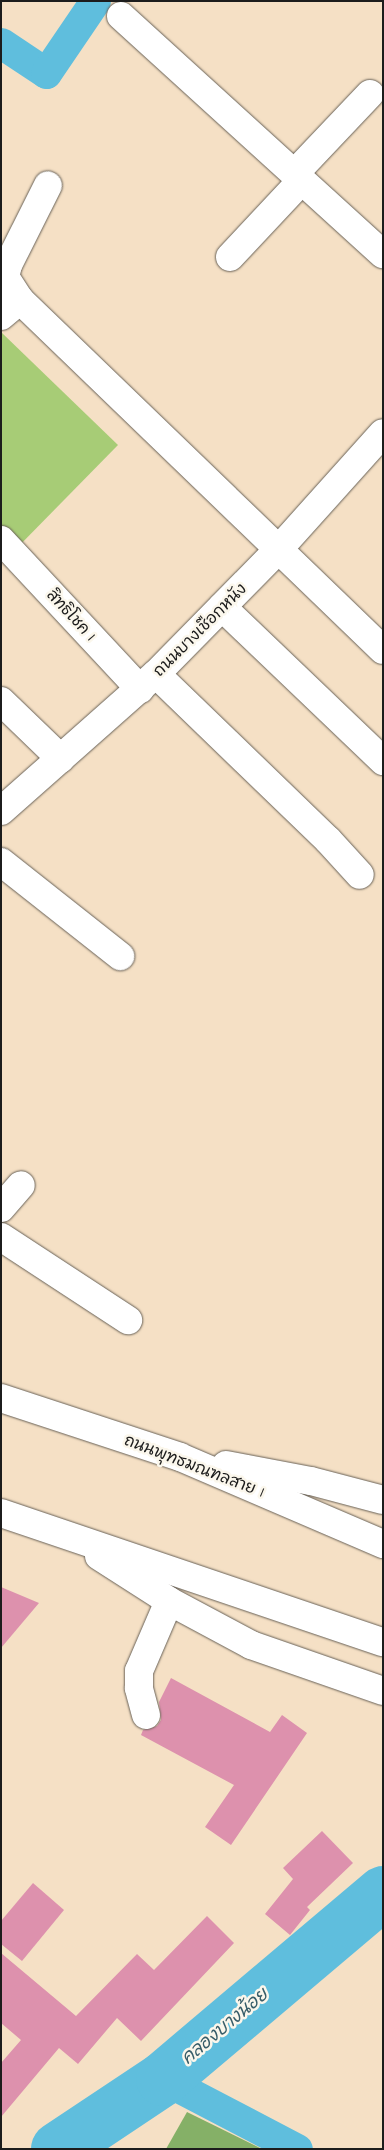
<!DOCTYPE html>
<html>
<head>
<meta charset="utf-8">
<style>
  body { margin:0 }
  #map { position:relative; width:384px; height:2150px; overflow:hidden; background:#f5e0c5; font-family:"Architects Daughter","Playpen Sans Thai",sans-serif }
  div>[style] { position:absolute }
  .green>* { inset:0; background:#a7cc76 }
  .forest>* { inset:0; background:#85b067 }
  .canal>* { height:31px; margin:-15.5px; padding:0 15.5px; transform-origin:15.5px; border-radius:15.5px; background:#5fbedd }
  .river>* { height:54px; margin:-27px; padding:0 27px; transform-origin:27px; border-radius:27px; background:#5fbedd }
  .building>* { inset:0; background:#dd91ad }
  .roads { filter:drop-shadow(0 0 1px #686157) drop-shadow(0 0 1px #686157) }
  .minor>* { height:28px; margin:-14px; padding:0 14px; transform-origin:14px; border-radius:14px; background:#fff }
  .major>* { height:28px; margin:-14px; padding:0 14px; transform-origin:14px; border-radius:14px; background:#fff }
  span { translate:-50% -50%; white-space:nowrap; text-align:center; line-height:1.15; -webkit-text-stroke:5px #fbf7ec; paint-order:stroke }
  .street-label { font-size:16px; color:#1c1c1c }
  .water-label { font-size:18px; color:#375d69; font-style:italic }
  .frame { position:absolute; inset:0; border:2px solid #1c1c1c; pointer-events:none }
</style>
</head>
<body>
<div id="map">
  <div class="green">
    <i style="clip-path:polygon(1px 332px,118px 445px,13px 552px,1px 540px)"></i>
  </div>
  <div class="forest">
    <i style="clip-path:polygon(187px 2112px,262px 2149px,166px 2149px)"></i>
  </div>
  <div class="canal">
    <i style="left:1px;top:43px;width:54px;rotate:33.7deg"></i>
    <i style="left:46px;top:73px;width:87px;rotate:-55.8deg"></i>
    <i style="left:163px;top:2079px;width:151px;rotate:27.6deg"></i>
  </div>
  <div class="river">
    <i style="left:58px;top:2149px;width:126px;rotate:-33.7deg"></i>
    <i style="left:163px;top:2079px;width:288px;rotate:-40.2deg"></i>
  </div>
  <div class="building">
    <i style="clip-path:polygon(1px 1587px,39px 1603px,1px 1648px)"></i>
    <i style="clip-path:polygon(171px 1678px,270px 1732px,282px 1715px,307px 1733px,231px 1845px,205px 1827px,234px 1785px,141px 1735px,143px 1730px,157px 1726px,161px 1720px,159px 1702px)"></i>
    <i style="clip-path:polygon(322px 1831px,353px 1863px,307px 1907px,310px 1910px,290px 1935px,265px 1914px,293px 1879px,283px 1868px)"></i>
    <i style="clip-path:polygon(33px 1883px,64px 1910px,22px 1961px,1px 1944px,1px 1921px)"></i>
    <i style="clip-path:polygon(207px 1916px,234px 1943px,141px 2041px,117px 2018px,78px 2064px,59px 2048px,1px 2117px,1px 2063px,21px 2040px,1px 2023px,1px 1953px,76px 2016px,137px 1954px,154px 1970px)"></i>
  </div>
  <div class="roads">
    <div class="minor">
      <i style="left:121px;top:16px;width:354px;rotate:42.3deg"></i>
      <i style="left:295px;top:173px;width:109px;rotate:-46.5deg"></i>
      <i style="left:230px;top:257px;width:105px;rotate:-46.9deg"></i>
      <i style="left:20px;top:300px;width:504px;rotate:43.96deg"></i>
      <i style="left:1px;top:316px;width:25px;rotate:-40deg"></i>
      <i style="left:20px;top:300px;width:27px;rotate:-123deg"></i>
      <i style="left:5px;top:277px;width:12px;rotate:-76deg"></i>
      <i style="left:8px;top:265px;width:89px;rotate:-63.4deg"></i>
      <i style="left:1px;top:540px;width:204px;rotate:47deg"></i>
      <i style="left:222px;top:607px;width:223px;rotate:43.7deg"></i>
      <i style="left:156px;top:674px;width:239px;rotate:44deg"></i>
      <i style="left:328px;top:840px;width:47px;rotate:47.6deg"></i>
      <i style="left:1px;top:701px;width:83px;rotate:44deg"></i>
      <i style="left:1px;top:811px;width:207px;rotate:-41.5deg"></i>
      <i style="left:156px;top:674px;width:174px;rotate:-45.5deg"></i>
      <i style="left:278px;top:550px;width:157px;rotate:-48.1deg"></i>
      <i style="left:1px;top:862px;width:152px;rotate:38.3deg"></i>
      <i style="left:1px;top:1208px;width:30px;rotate:-49deg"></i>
      <i style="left:1px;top:1237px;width:152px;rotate:33.2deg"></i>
      <i style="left:146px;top:1715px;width:28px;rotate:-105deg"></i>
      <i style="left:139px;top:1688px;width:17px;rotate:-90deg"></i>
      <i style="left:139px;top:1671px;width:76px;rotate:-66.8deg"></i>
    </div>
    <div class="major">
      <i style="left:1px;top:1398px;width:188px;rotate:18.2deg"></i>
      <i style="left:180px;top:1457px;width:221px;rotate:23.2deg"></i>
      <i style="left:226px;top:1465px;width:86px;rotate:10.7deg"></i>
      <i style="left:311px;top:1481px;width:74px;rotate:14.8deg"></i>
      <i style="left:1px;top:1513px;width:403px;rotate:18.7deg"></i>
      <i style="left:99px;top:1556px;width:83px;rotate:32.7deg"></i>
      <i style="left:169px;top:1601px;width:93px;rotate:28.2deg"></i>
      <i style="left:251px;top:1645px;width:140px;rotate:19.2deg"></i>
    </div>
  </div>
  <div class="street-label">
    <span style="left:71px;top:615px;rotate:47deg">สิทธิโชค 1</span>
    <span style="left:200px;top:630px;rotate:-45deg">ถนนบางเชือกหนัง</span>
    <span style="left:194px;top:1466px;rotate:21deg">ถนนพุทธมณฑลสาย 1</span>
  </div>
  <div class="water-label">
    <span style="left:225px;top:2027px;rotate:-40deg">คลองบางน้อย</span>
  </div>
  <div class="frame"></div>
</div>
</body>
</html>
